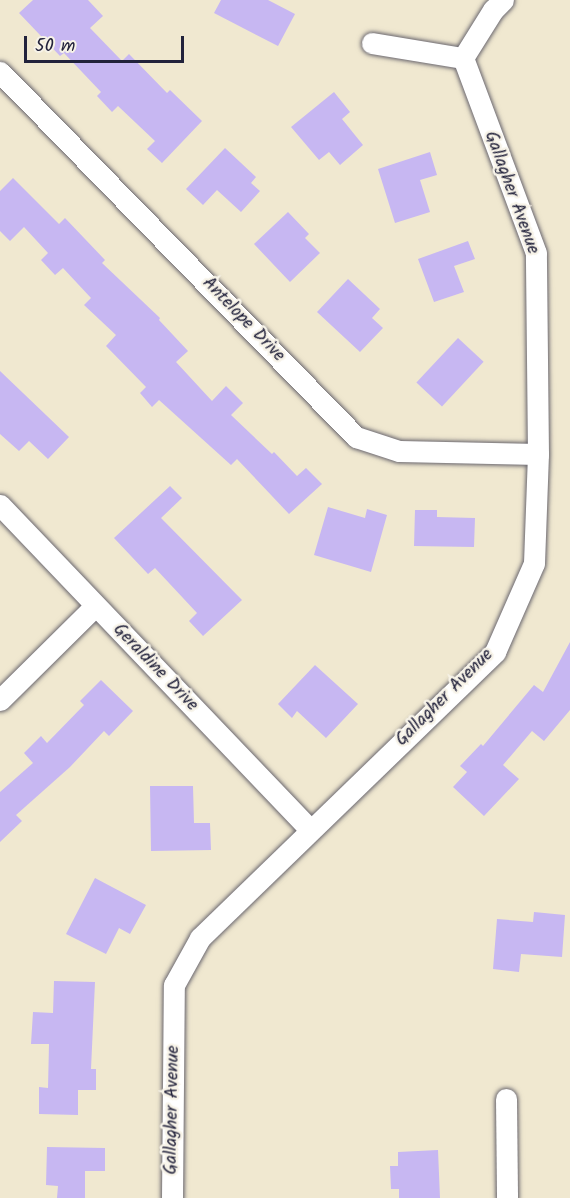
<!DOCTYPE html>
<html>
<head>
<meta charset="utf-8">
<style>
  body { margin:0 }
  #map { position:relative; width:570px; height:1198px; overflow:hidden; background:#f0e8d0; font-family:Kalam,sans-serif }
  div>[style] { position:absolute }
  .building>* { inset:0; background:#c7b7f2; transform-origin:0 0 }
  .roads { filter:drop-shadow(0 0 2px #6a676f) drop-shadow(0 0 2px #6a676f) }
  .minor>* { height:21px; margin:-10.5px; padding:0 10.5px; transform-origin:10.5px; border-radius:10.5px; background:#fff }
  span { translate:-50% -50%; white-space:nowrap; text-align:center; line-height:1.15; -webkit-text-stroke:5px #f7f3e8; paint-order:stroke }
  .street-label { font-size:18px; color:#22223b }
  .scale { position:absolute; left:24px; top:36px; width:160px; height:27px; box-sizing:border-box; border:3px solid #22223b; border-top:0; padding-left:8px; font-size:18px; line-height:21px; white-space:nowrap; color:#22223b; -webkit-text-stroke:4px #f7f3e8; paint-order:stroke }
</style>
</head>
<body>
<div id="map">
  <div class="building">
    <i style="clip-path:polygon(33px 0,88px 0,103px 16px,90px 28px,122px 61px,129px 54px,167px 93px,170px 90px,202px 121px,162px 163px,147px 149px,155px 141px,118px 106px,112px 112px,97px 96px,101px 92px,64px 53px,60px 56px,19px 13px)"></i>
    <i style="clip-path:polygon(221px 0,268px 0,295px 14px,278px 46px,214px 13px)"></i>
    <i style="clip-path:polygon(334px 92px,350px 112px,342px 119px,363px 145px,340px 165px,329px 152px,319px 160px,291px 127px)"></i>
    <i style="clip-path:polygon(225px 148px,256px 177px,251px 183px,260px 191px,241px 212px,217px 190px,203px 205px,186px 189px)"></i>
    <i style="clip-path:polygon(430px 152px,437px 175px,420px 180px,430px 212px,395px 223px,378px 169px)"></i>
    <i style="clip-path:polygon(13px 178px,59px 224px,65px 218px,105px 260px,102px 263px,160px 318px,159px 320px,188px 351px,176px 362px,212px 401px,226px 386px,243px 403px,231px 415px,272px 454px,274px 452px,297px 476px,306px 468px,322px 484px,289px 514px,237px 459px,231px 465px,159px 400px,152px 407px,140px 393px,146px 387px,106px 346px,116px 335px,84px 305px,91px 298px,63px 268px,55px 275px,41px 260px,48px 253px,24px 227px,10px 241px,0 231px,0 191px)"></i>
    <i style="clip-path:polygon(288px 212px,309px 234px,305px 238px,320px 253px,290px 282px,254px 244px)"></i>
    <i style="clip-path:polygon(468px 241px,475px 259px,454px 266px,464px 292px,434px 302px,418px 259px)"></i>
    <i style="clip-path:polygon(348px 279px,380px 309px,372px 318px,383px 328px,360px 352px,317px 312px)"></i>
    <i style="left:458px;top:338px;width:35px;height:61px;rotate:43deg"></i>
    <i style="clip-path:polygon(0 371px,69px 437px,48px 459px,29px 441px,19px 451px,0 434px)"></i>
    <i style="clip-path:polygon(170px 486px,182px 498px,161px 518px,242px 600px,203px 636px,189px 621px,197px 613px,155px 568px,148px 574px,114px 538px)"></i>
    <i style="clip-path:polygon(328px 507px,365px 518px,367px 509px,387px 515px,371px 572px,314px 555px)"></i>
    <i style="clip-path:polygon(415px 510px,437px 510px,437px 517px,475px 518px,474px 547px,414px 546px)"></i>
    <i style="clip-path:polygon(570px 642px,570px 710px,544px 741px,532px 731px,503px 765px,519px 779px,484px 816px,453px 787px,467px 772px,460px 766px,481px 744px,483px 746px,534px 685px,543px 692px)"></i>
    <i style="clip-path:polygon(315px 665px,358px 704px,326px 738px,297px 711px,292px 718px,278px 704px)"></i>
    <i style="clip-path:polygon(101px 680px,133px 711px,109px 736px,104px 731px,70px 767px,16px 815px,22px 821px,0 842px,0 792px,33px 763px,24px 753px,41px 736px,47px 743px,84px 705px,80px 701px)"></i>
    <i style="clip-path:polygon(150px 786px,193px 786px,194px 823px,210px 823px,211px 850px,151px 851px)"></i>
    <i style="clip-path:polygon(95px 878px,146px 905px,130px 934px,119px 928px,106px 954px,66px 934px)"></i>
    <i style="clip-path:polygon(534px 912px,565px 915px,562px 957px,521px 954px,519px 972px,493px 969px,497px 919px,533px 922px)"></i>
    <i style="clip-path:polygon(54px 981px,95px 982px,91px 1069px,96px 1069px,96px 1090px,78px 1090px,78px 1115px,39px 1114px,39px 1087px,48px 1088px,49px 1044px,31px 1044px,33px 1012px,53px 1013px)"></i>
    <i style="clip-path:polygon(47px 1147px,105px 1148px,105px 1171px,85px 1171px,85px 1198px,57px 1198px,58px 1186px,46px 1185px)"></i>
    <i style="clip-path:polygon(438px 1150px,440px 1198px,399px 1198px,399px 1189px,391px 1189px,390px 1166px,398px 1166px,398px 1152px)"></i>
  </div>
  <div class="roads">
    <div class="minor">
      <i style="left:372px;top:43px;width:92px;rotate:9.4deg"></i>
      <i style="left:0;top:72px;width:510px;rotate:45.72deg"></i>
      <i style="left:356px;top:437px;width:45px;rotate:18deg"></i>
      <i style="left:399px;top:451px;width:139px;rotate:1.2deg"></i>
      <i style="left:0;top:505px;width:448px;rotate:46.3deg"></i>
      <i style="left:0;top:700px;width:134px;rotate:-44.7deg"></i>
      <i style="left:506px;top:1099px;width:99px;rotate:89.4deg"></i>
      <i style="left:172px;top:1198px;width:213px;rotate:-89.5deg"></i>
      <i style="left:174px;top:985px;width:54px;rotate:-61deg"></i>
      <i style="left:200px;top:938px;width:411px;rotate:-44.1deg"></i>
      <i style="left:495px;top:652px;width:97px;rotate:-66.3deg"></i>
      <i style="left:534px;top:563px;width:109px;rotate:-87.9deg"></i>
      <i style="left:538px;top:454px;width:201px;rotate:-90.6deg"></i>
      <i style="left:536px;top:253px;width:208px;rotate:-110.5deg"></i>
      <i style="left:463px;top:58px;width:57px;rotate:-58deg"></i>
      <i style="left:493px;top:10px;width:14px;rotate:-45deg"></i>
    </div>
  </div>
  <div class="street-label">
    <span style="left:511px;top:193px;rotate:70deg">Gallagher Avenue</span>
    <span style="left:243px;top:320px;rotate:46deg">Antelope Drive</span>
    <span style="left:155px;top:668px;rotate:46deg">Geraldine Drive</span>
    <span style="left:445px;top:698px;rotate:-45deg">Gallagher Avenue</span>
    <span style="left:173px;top:1110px;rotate:-89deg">Gallagher Avenue</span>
  </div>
  <div class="scale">50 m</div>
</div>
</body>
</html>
